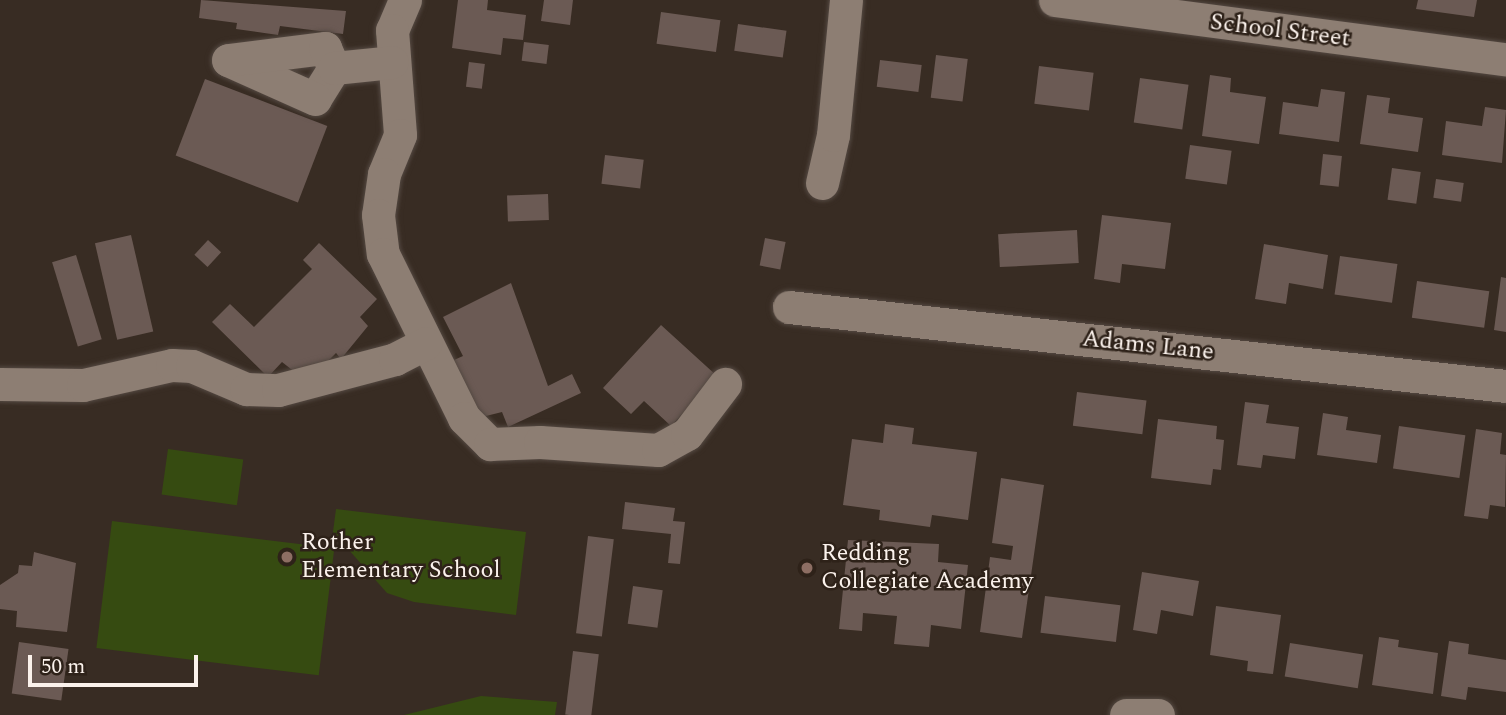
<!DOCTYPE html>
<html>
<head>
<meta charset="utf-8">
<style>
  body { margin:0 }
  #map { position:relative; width:1506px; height:715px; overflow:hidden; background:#382c23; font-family:Spectral,serif }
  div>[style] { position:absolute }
  .green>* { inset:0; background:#364b11; transform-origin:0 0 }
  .building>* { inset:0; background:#6b5a54; transform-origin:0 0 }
  .roads { filter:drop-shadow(0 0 2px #544942) drop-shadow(0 0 2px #544942) }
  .minor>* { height:33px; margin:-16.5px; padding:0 16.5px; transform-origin:16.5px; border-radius:16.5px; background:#8d7e73 }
  .dots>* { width:19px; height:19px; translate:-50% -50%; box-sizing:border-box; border:4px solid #2e2219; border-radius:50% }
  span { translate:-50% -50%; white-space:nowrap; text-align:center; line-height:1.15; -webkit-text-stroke:5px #2e2219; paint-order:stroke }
  .street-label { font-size:24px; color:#fbf2ec }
  .poi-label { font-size:24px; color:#fbf2ec }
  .left { translate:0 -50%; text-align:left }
  .scale { position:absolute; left:28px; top:655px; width:170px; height:32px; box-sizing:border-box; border:4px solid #fbf2ec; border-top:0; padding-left:9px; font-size:21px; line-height:24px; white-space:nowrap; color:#fbf2ec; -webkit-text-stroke:5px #2e2219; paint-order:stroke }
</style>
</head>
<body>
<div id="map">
  <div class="green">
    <i style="left:168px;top:449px;width:76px;height:46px;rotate:8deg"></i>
    <i style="clip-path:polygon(336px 509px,526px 532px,516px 615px,414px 602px,387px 593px,333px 532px)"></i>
    <i style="left:112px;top:521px;width:224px;height:128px;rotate:7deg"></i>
    <i style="clip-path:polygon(481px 696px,557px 702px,555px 715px,404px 715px)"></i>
  </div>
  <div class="building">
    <i style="clip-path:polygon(201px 0,346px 11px,343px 34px,280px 26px,278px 35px,236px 29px,237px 23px,199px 18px)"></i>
    <i style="clip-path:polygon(458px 0,488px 0,487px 10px,526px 15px,523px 40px,503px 38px,501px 55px,452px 48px)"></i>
    <i style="clip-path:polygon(544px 0,573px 0,570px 25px,541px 21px)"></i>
    <i style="clip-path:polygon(1418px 0,1477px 0,1474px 17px,1416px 9px)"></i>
    <i style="left:661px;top:12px;width:60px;height:32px;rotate:8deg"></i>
    <i style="left:738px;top:24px;width:49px;height:27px;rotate:8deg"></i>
    <i style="left:524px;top:42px;width:25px;height:19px;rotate:7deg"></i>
    <i style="left:936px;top:55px;width:32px;height:43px;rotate:7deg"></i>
    <i style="left:880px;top:60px;width:42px;height:27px;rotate:7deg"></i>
    <i style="left:469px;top:62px;width:16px;height:25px;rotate:7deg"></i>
    <i style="left:1039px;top:66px;width:55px;height:38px;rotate:7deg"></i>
    <i style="clip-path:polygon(1210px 75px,1231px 78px,1230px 92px,1266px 97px,1259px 144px,1202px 136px)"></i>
    <i style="left:1140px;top:78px;width:49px;height:45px;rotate:8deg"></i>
    <i style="left:205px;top:79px;width:131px;height:82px;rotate:21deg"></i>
    <i style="clip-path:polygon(1321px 89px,1345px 92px,1339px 142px,1279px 134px,1283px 102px,1318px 107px)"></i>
    <i style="clip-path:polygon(1367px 95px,1390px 98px,1388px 113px,1423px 118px,1418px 152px,1360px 144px)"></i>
    <i style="clip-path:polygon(1485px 107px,1506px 110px,1502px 163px,1442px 155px,1446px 121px,1482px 126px)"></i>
    <i style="left:1190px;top:145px;width:42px;height:34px;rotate:8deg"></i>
    <i style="left:1323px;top:154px;width:19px;height:31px;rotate:6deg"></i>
    <i style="left:605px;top:155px;width:39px;height:29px;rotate:7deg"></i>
    <i style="left:1392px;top:168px;width:29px;height:32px;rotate:8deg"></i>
    <i style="left:1436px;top:179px;width:28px;height:19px;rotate:8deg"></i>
    <i style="left:548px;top:194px;width:26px;height:41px;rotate:88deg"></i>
    <i style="clip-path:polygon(1102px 215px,1171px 223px,1165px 269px,1122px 264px,1120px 283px,1094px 279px)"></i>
    <i style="left:1077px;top:230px;width:33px;height:79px;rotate:87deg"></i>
    <i style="left:131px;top:235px;width:99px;height:37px;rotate:77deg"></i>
    <i style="left:765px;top:238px;width:21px;height:28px;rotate:11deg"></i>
    <i style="left:208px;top:240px;width:18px;height:20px;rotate:43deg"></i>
    <i style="clip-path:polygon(319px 243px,377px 299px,360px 317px,368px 326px,341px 359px,336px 353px,321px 368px,301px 377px,282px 362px,268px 377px,212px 322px,230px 304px,254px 327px,312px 269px,303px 260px)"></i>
    <i style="clip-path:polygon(1264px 244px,1328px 255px,1323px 289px,1289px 283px,1286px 304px,1255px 299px)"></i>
    <i style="left:76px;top:255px;width:88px;height:25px;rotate:73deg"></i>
    <i style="left:1340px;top:256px;width:58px;height:39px;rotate:8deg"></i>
    <i style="clip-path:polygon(1501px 277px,1506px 278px,1506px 332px,1494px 330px)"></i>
    <i style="left:1417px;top:281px;width:73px;height:37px;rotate:8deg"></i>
    <i style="clip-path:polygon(511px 283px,548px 386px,572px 374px,581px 393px,508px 427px,502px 412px,482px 417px,454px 360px,463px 356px,443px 317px)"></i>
    <i style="clip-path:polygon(661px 325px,717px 376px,671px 426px,644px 401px,631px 414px,603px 388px)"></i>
    <i style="left:1077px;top:392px;width:70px;height:34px;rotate:7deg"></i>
    <i style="clip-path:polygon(1245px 402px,1269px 405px,1266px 423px,1299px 427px,1295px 459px,1263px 455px,1261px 468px,1237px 465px)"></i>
    <i style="clip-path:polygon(1323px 413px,1348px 417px,1346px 430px,1381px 435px,1377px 463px,1317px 455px)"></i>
    <i style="clip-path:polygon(1158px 419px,1217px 426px,1216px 439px,1224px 440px,1221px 470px,1213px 469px,1211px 485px,1151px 478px)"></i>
    <i style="clip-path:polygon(885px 424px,914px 428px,912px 444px,977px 452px,968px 520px,932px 515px,930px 527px,879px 520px,880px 510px,843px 505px,852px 439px,883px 443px)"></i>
    <i style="left:1399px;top:426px;width:67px;height:43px;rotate:8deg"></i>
    <i style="clip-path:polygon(1476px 429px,1502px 433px,1500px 454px,1506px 455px,1505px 507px,1490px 505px,1488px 519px,1464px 516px)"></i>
    <i style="clip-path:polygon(1001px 478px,1044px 485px,1022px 638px,980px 632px,990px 557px,1011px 560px,1013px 546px,992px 543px)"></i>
    <i style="clip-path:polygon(625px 502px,675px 508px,673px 521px,685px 522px,680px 564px,668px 563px,671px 534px,622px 529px)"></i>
    <i style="left:588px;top:536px;width:26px;height:98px;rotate:7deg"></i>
    <i style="clip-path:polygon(848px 540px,939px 544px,938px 562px,968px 565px,961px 629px,931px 625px,929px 647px,894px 644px,897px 616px,863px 613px,862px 631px,839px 629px)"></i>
    <i style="clip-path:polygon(34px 552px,76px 563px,67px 632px,16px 627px,17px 611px,0 609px,0 585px,18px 573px,19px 565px,32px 566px)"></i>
    <i style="clip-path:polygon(1142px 572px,1199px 581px,1193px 616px,1161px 610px,1157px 634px,1133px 630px)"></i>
    <i style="left:633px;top:586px;width:30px;height:38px;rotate:8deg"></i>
    <i style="left:1045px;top:596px;width:76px;height:37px;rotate:7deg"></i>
    <i style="clip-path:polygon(1216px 606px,1281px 615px,1273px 674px,1247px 671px,1248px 661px,1210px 655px)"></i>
    <i style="clip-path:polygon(1379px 637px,1399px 640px,1398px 647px,1438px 653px,1433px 694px,1372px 685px)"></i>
    <i style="clip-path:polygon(1449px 641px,1469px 644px,1468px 654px,1506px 660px,1506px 692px,1468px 687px,1466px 700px,1441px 696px)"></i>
    <i style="left:19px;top:642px;width:50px;height:52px;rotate:8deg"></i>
    <i style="left:1290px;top:643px;width:74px;height:34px;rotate:9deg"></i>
    <i style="left:573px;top:651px;width:26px;height:64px;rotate:7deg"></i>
  </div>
  <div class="roads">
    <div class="minor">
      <i style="left:405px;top:0;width:33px;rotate:113deg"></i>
      <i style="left:392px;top:30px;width:105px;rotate:85.6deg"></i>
      <i style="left:400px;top:135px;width:42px;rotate:112.3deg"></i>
      <i style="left:384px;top:174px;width:41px;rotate:98.3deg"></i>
      <i style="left:378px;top:215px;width:39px;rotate:83deg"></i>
      <i style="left:383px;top:254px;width:183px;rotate:63.7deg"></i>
      <i style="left:464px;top:418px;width:37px;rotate:45deg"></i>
      <i style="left:490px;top:444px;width:50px;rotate:-2.3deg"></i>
      <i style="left:540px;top:442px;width:118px;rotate:3.9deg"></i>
      <i style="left:658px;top:450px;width:33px;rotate:-29deg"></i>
      <i style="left:687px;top:434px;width:63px;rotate:-52.8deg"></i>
      <i style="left:1055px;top:0;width:455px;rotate:7.5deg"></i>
      <i style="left:334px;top:68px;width:36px;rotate:122deg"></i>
      <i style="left:315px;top:99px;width:95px;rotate:-155.9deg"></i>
      <i style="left:228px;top:60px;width:98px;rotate:-7.1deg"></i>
      <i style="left:325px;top:48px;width:22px;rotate:66deg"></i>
      <i style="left:334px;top:68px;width:58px;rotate:-5.9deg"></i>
      <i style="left:822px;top:183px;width:49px;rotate:-77.1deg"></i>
      <i style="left:833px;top:135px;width:136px;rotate:-84.5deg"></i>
      <i style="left:789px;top:307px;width:721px;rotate:6.29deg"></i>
      <i style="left:0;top:384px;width:83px;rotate:0.7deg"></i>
      <i style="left:83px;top:385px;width:91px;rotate:-12.7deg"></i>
      <i style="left:172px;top:365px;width:20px;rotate:3deg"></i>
      <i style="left:192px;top:366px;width:59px;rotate:23.1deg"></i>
      <i style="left:246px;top:389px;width:32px;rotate:2deg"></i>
      <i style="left:278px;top:390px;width:121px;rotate:-14.8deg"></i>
      <i style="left:395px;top:359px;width:34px;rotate:-27deg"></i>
      <i style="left:1126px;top:715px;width:32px"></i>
    </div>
  </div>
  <div class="dots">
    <i style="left:287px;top:557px;background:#8d6e63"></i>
    <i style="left:807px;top:568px;background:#8d6e63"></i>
  </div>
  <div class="street-label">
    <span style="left:1280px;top:31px;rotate:7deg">School Street</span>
    <span style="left:1148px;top:346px;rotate:6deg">Adams Lane</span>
  </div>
  <div class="poi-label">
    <span class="left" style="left:301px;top:557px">Rother<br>Elementary School</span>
    <span class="left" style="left:821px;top:568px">Redding<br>Collegiate Academy</span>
  </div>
  <div class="scale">50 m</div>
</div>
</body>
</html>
